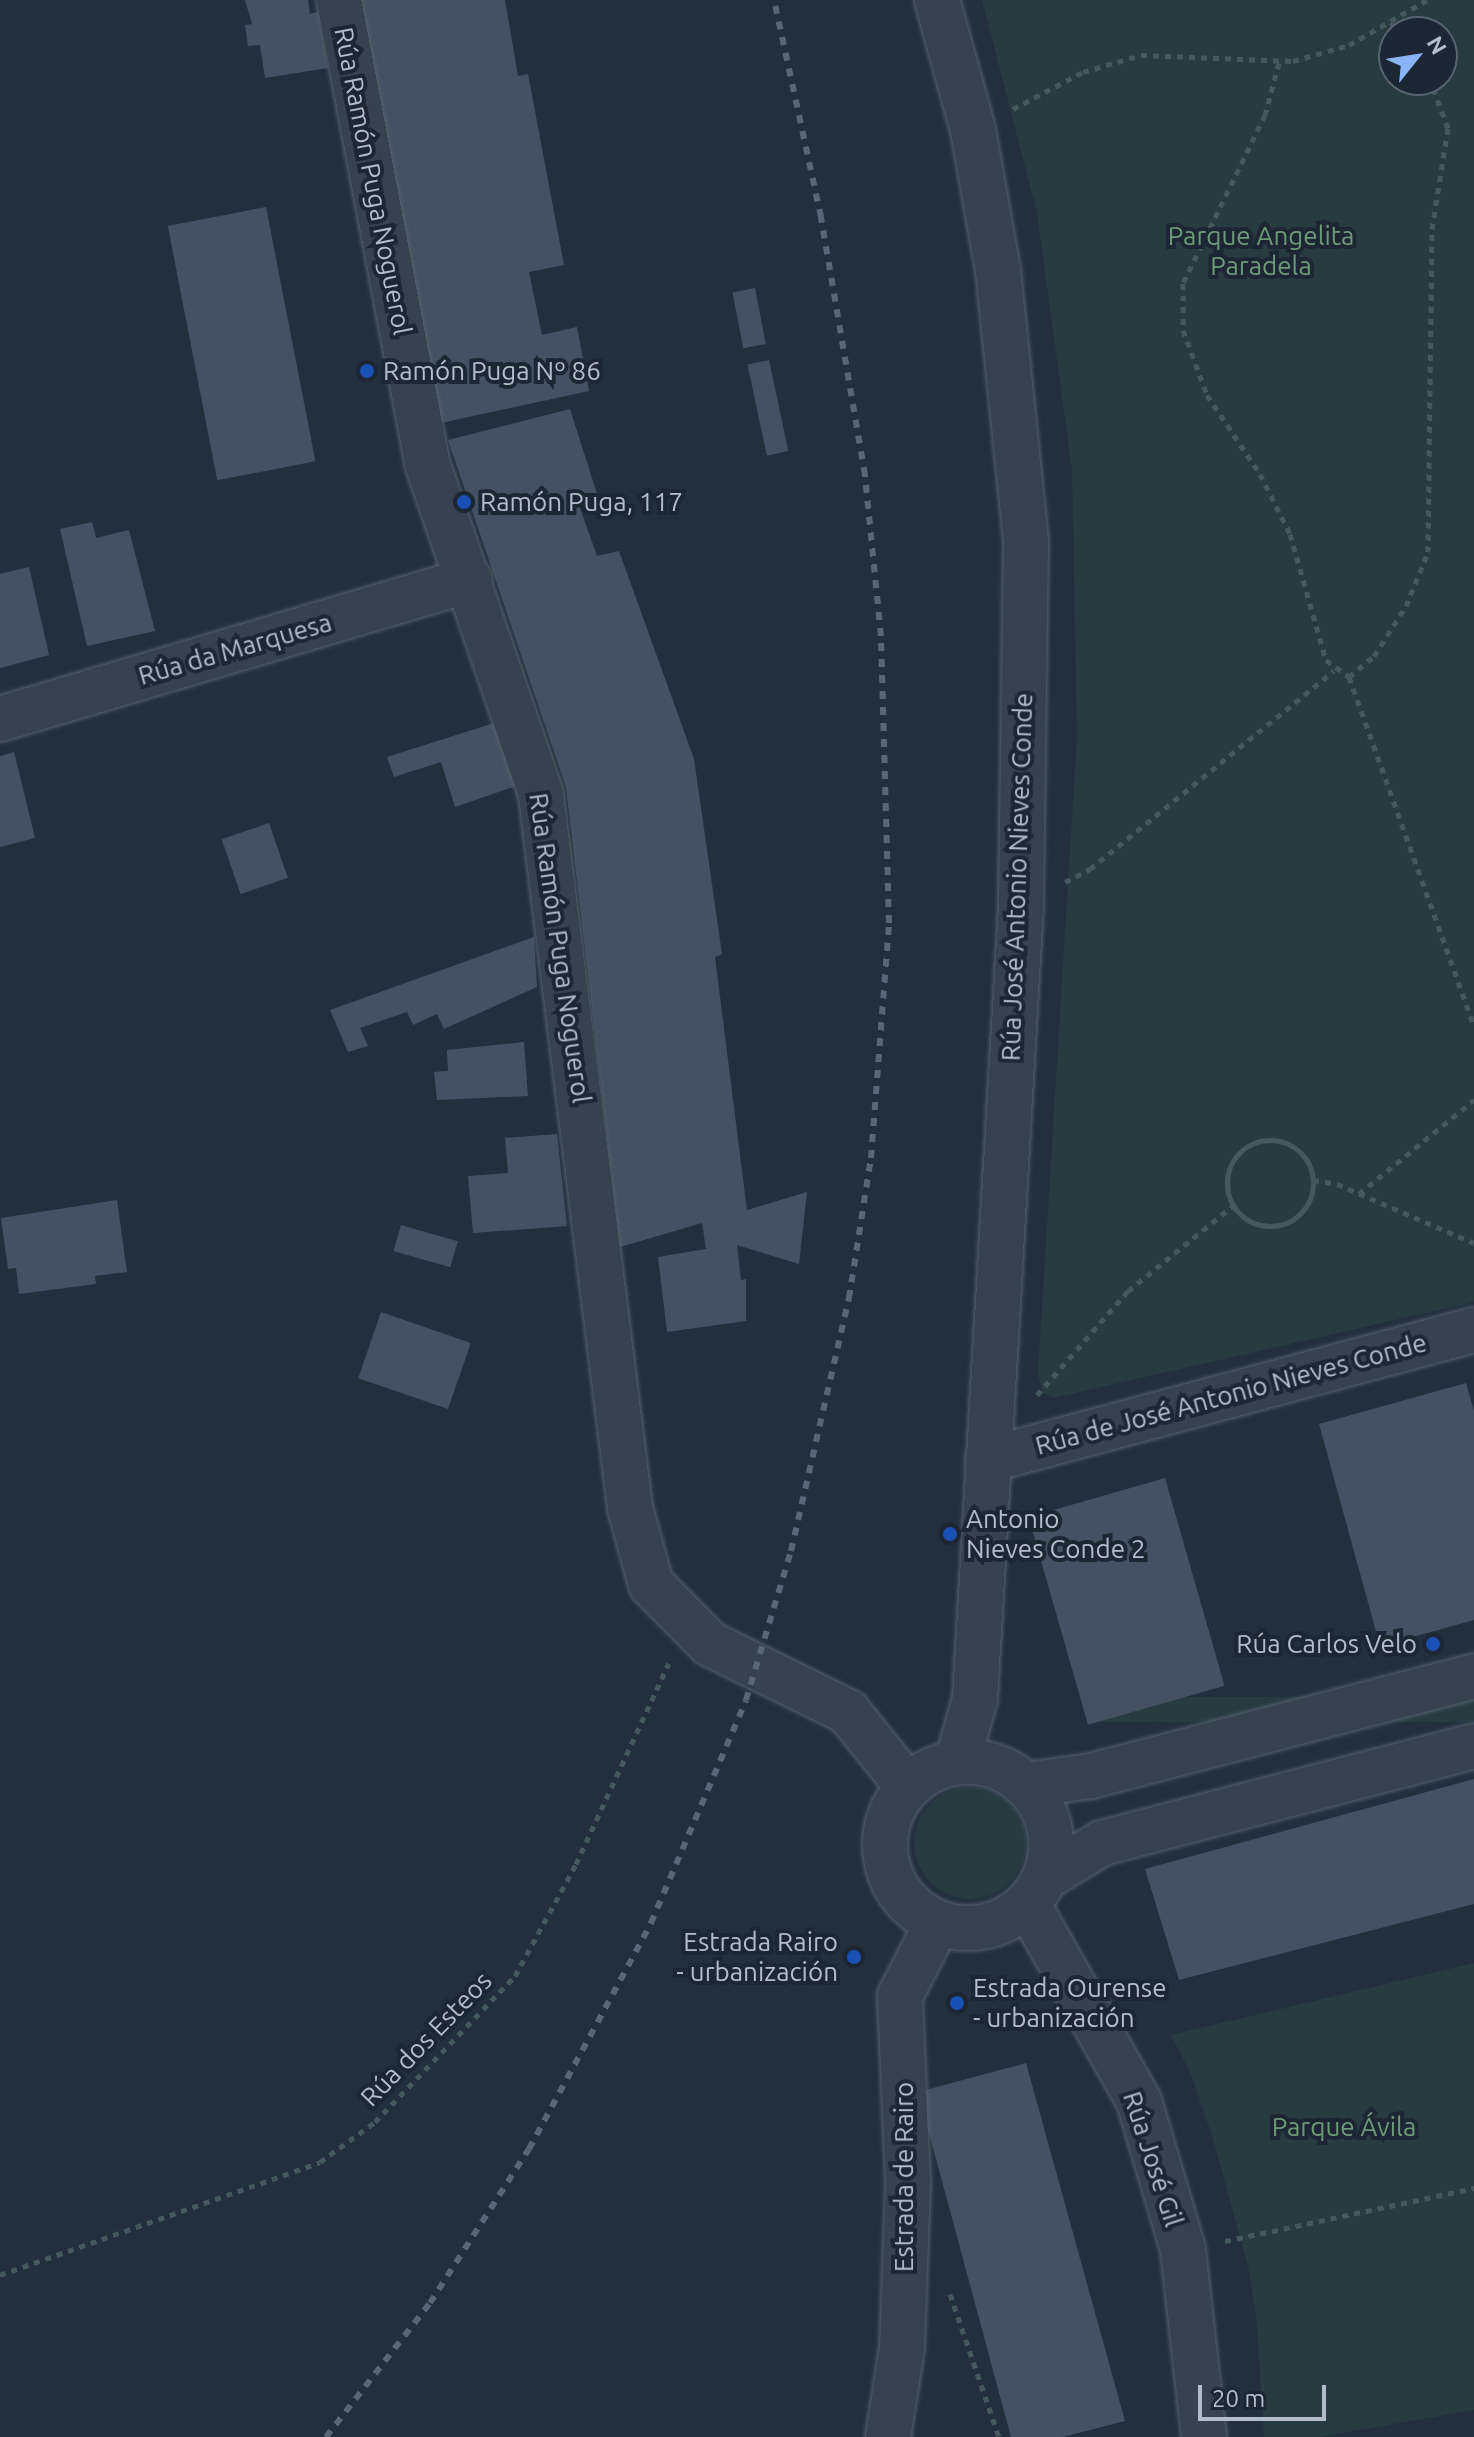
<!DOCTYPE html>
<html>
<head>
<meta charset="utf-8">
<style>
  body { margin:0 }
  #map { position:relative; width:1474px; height:2437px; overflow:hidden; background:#242f3e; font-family:Ubuntu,sans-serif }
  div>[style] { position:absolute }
  .green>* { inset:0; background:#263c3f; transform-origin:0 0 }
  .round { border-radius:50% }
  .building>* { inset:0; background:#455162; transform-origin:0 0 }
  .path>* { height:5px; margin-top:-2.5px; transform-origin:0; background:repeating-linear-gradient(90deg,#44595c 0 6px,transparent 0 12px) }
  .path>.ring { margin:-2.5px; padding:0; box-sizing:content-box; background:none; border:5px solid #44595c; border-radius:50% }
  .roads { filter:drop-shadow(0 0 2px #565f6c) drop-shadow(0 0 2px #565f6c) }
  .minor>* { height:44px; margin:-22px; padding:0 22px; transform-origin:22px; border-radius:22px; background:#38414e }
  .minor>.ring { margin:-22px; padding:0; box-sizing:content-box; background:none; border:44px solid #38414e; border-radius:50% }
  .rail>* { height:6px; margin-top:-3px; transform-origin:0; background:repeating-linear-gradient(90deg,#5a6575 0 8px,transparent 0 16px) }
  .dots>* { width:22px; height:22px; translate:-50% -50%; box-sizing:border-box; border:4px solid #1d2633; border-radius:50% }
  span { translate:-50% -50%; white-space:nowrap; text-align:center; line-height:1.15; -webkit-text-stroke:8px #1d2633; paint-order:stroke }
  .street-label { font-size:26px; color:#b4bcc9 }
  .park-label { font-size:26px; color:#6b9a76 }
  .poi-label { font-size:26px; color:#b4bcc9 }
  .left { translate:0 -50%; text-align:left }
  .right { translate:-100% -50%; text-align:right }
  .north { position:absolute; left:1378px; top:16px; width:80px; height:80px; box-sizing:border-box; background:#1d2633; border:2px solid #59626f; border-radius:50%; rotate:60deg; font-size:22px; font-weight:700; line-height:32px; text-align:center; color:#b4bcc9 }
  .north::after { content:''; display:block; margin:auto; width:28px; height:36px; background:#8ab4f8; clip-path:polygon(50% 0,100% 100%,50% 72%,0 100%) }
  .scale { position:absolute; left:1198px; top:2385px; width:128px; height:36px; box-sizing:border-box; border:4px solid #b4bcc9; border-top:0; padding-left:10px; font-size:24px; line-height:28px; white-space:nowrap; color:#b4bcc9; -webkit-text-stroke:6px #1d2633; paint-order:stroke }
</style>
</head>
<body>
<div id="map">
  <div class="green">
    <i style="clip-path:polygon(evenodd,982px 0,1474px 0,1474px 1302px,1053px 1398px,1043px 1393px,1038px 1373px,1077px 736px,1072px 471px,1037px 213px,982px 0,1394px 32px,1442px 32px,1442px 80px,1394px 80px,1394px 32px)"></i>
    <i style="left:1474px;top:1697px;width:25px;height:381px;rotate:90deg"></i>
    <i class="round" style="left:914px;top:1787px;width:112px;height:112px"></i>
    <i style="clip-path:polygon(1474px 1963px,1474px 2410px,1319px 2437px,1264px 2437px,1256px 2315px,1248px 2266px,1213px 2139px,1191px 2074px,1171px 2035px)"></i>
  </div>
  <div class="building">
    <i style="clip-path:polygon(245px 0,308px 0,310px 14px,318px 12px,328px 68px,265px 78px,260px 45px,248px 46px,245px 25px,252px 24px)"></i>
    <i style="clip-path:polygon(357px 0,505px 0,518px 76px,528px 74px,564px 265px,529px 272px,542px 335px,577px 327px,589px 391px,436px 424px)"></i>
    <i style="left:266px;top:207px;width:259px;height:100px;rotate:79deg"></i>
    <i style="left:755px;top:288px;width:57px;height:23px;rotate:79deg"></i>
    <i style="left:769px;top:360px;width:93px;height:22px;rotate:78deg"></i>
    <i style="clip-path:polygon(570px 409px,599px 500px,579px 505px,597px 556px,619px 551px,694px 759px,722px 954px,715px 957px,747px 1210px,807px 1192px,799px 1264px,737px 1245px,741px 1280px,746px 1279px,746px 1321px,667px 1332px,658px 1257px,706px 1249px,702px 1223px,620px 1247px,566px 787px,448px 440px)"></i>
    <i style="clip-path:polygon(92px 522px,96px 538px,129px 530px,155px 631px,87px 646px,60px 529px)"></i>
    <i style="clip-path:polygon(29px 567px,49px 655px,0 668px,0 574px)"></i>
    <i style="clip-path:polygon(494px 723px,516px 786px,455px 807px,441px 762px,394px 777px,387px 757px)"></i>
    <i style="clip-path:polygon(14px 752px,35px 838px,0 847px,0 756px)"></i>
    <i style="left:269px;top:823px;width:58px;height:50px;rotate:71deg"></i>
    <i style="clip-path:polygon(534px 937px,537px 987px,444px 1029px,437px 1014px,413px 1025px,407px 1012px,360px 1028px,368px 1046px,348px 1052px,330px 1010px)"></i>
    <i style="clip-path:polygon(524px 1042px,528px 1096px,437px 1100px,434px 1072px,448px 1071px,447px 1050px)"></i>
    <i style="clip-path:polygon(557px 1134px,567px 1226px,473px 1233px,468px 1176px,508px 1173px,505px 1138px)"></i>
    <i style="clip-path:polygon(117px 1200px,127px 1272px,95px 1276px,96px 1284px,19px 1294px,16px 1268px,8px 1269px,1px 1218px)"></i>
    <i style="left:401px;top:1225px;width:59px;height:27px;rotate:16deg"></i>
    <i style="left:381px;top:1312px;width:95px;height:70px;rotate:19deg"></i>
    <i style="clip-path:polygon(1466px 1383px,1474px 1411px,1474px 1620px,1380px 1646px,1319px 1424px)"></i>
    <i style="left:1165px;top:1478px;width:216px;height:142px;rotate:74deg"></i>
    <i style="clip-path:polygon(1474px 1779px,1474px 1904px,1179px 1980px,1145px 1869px)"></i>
    <i style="clip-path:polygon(1026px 2063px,1125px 2421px,1063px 2437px,1011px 2437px,918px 2092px)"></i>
  </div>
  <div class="path">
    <i style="left:1391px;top:22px;width:12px;rotate:55deg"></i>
    <i style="left:1279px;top:63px;width:54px;rotate:105.1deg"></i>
    <i style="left:1265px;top:115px;width:187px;rotate:116deg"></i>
    <i style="left:1183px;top:283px;width:47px;rotate:90deg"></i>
    <i style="left:1183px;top:330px;width:69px;rotate:69.7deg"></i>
    <i style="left:1207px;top:395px;width:95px;rotate:56.1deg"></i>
    <i style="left:1260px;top:474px;width:67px;rotate:63.4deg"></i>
    <i style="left:1290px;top:534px;width:131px;rotate:74.1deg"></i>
    <i style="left:1326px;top:660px;width:29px;rotate:36deg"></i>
    <i style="left:1349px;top:677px;width:33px;rotate:-40deg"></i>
    <i style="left:1374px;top:656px;width:59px;rotate:-57.4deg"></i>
    <i style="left:1406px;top:606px;width:58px;rotate:-67.8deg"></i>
    <i style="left:1428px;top:552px;width:323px;rotate:-89.3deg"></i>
    <i style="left:1432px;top:229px;width:102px;rotate:-81deg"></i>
    <i style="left:1448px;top:128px;width:51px;rotate:-110.6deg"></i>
    <i style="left:1013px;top:109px;width:79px;rotate:-27.9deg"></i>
    <i style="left:1083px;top:72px;width:60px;rotate:-16.3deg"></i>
    <i style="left:1141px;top:55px;width:152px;rotate:2.3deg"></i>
    <i style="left:1293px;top:61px;width:58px;rotate:-15.9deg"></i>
    <i style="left:1349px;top:45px;width:90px;rotate:-30deg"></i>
    <i style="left:1349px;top:677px;width:371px;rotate:70.3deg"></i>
    <i style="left:1065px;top:882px;width:28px;rotate:-27deg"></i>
    <i style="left:1090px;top:869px;width:314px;rotate:-39.1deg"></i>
    <i class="ring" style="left:1227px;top:1140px;width:81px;height:81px"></i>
    <i style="left:1313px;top:1180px;width:24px;rotate:9deg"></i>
    <i style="left:1337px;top:1184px;width:149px;rotate:23.3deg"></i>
    <i style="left:1359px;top:1194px;width:149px;rotate:-39.3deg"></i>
    <i style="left:1037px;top:1395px;width:138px;rotate:-48.8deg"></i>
    <i style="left:1128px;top:1291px;width:136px;rotate:-39.1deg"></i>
    <i style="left:1225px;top:2241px;width:255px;rotate:-12deg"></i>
    <i style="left:0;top:2275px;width:339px;rotate:-19.4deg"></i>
    <i style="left:320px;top:2162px;width:68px;rotate:-36deg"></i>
    <i style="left:375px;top:2122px;width:202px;rotate:-46.2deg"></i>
    <i style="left:515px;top:1976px;width:128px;rotate:-61.4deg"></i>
    <i style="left:576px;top:1864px;width:221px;rotate:-65.2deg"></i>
    <i style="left:950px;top:2294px;width:151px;rotate:71.1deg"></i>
  </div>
  <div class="roads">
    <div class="minor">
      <i style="left:339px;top:0;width:471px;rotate:79.2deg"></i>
      <i style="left:427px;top:463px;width:351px;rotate:71deg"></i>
      <i style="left:541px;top:795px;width:719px;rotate:82.88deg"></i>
      <i style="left:630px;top:1508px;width:79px;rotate:74.6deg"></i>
      <i style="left:651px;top:1584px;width:84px;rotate:45.5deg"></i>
      <i style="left:710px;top:1644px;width:154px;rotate:26.2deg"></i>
      <i style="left:848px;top:1712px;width:96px;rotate:51.3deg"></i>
      <i style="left:937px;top:0;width:135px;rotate:74.5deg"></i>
      <i style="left:973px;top:130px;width:142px;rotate:79.9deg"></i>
      <i style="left:998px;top:270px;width:272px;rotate:84.1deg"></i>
      <i style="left:1026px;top:541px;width:365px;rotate:90.8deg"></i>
      <i style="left:1021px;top:906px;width:794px;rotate:93.32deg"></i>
      <i style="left:975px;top:1699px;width:62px;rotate:105.8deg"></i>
      <i style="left:0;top:719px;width:490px;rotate:-16.5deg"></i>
      <i style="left:988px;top:1460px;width:503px;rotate:-14.98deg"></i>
      <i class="ring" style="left:885px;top:1762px;width:122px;height:122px"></i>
      <i style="left:1026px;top:1785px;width:66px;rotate:-7.9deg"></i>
      <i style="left:1091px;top:1776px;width:396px;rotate:-14.6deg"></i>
      <i style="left:1046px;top:1877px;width:66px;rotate:-31.3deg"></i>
      <i style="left:1102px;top:1843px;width:384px;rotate:-14.6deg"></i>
      <i style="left:1028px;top:1905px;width:225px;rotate:60.5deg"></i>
      <i style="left:1139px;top:2101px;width:155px;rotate:73.5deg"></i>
      <i style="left:1183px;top:2250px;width:188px;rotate:83.6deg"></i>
      <i style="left:888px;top:2437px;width:90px;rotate:-81.1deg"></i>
      <i style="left:902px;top:2348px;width:166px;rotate:-87.9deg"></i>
      <i style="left:908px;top:2182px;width:186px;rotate:-92.5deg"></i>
      <i style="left:900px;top:1996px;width:81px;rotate:-62.8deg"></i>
    </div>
  </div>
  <div class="rail">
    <i style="left:326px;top:2437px;width:170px;rotate:-52.2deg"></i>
    <i style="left:430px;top:2303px;width:183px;rotate:-57.3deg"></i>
    <i style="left:529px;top:2149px;width:257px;rotate:-61.6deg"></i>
    <i style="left:651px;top:1923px;width:242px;rotate:-66.9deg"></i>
    <i style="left:746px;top:1700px;width:156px;rotate:-73.2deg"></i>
    <i style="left:791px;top:1551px;width:260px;rotate:-77.1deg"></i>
    <i style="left:849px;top:1298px;width:142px;rotate:-81.1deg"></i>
    <i style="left:871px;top:1158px;width:236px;rotate:-85.6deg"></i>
    <i style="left:889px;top:923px;width:287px;rotate:-91.6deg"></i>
    <i style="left:881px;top:636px;width:162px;rotate:-95.7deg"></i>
    <i style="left:865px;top:475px;width:262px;rotate:-99.7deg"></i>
    <i style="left:821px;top:217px;width:222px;rotate:-102.2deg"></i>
  </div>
  <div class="dots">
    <i style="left:367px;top:371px;background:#1a4fb4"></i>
    <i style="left:464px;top:502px;background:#1a4fb4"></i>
    <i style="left:950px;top:1534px;background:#1a4fb4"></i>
    <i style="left:1433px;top:1644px;background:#1a4fb4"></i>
    <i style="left:854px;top:1957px;background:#1a4fb4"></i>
    <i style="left:957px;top:2003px;background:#1a4fb4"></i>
  </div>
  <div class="street-label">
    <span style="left:373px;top:181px;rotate:79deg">Rúa Ramón Puga Noguerol</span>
    <span style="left:235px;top:649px;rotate:-16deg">Rúa da Marquesa</span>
    <span style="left:1017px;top:877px;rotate:-88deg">Rúa José Antonio Nieves Conde</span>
    <span style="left:560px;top:948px;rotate:82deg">Rúa Ramón Puga Noguerol</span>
    <span style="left:1231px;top:1394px;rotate:-15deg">Rúa de José Antonio Nieves Conde</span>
    <span style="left:426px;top:2039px;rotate:-46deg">Rúa dos Esteos</span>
    <span style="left:1153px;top:2159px;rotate:72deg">Rúa José Gil</span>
    <span style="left:904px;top:2177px;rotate:-90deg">Estrada de Rairo</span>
  </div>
  <div class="park-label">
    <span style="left:1261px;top:251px">Parque Angelita<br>Paradela</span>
    <span style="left:1344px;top:2127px">Parque Ávila</span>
  </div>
  <div class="poi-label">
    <span class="left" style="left:383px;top:371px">Ramón Puga Nº 86</span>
    <span class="left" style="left:480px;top:502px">Ramón Puga, 117</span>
    <span class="left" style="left:966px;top:1534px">Antonio<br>Nieves Conde 2</span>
    <span class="right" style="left:1417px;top:1644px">Rúa Carlos Velo</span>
    <span class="right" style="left:838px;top:1957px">Estrada Rairo<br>- urbanización</span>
    <span class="left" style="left:973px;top:2003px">Estrada Ourense<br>- urbanización</span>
  </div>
  <div class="north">N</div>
  <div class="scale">20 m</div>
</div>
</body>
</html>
